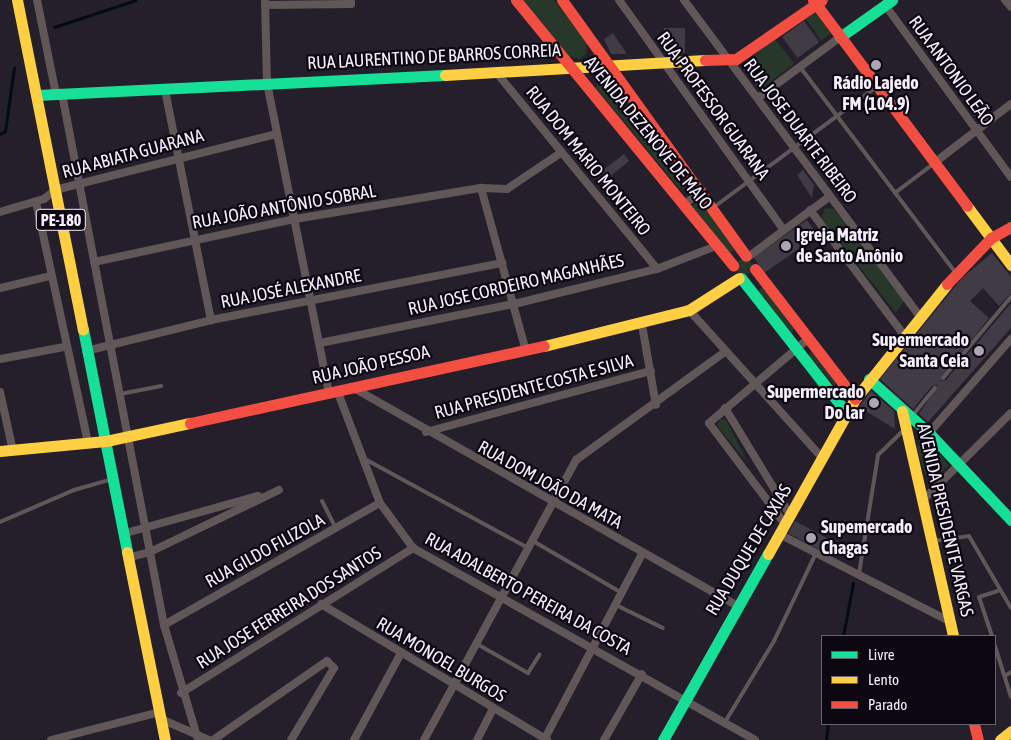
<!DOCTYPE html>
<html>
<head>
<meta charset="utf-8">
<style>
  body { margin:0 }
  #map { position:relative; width:1011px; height:740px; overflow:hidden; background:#251f2b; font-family:"Asap Condensed",sans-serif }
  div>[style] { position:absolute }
  .green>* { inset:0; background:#27382b; transform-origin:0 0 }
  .round { border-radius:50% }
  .stream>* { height:3px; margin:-1.5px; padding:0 1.5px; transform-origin:1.5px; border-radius:1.5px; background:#030c12 }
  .building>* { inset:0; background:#403b45; transform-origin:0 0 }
  .lane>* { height:4px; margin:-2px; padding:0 2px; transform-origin:2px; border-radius:2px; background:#615658 }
  .street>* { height:8px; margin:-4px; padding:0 4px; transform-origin:4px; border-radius:4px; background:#615658 }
  .fast>* { height:11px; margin:-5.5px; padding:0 5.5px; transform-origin:5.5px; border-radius:5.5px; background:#16e098 }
  .slow>* { height:11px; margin:-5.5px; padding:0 5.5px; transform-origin:5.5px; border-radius:5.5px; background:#ffcf43 }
  .jam>* { height:11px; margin:-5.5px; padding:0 5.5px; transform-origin:5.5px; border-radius:5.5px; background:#f24e42 }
  .dots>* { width:14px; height:14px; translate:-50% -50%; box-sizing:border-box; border:2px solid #0c0711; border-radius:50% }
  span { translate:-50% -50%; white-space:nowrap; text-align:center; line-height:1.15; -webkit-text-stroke:4.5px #0c0711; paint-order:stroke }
  .shield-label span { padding:1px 4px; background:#0c0711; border:1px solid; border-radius:4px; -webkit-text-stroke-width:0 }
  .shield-label { font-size:16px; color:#f5eefd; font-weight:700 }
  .street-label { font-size:18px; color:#f5eefd }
  .poi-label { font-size:18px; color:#f5eefd; font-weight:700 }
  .left { translate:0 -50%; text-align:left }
  .right { translate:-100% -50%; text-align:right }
  .legend { position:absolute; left:821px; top:635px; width:175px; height:90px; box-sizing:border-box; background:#0c0711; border:1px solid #69636f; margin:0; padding:6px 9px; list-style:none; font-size:15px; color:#f5eefd }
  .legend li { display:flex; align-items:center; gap:10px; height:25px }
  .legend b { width:25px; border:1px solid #69636f }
</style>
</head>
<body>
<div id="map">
  <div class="green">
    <i style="clip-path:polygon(524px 0,554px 0,587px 42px,586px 54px,580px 59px,569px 56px)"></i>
    <i style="left:815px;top:11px;width:28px;height:12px;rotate:55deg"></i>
    <i style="left:775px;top:39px;width:31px;height:43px;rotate:52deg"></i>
    <i style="clip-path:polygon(602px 75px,611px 76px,688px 185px,686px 189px,679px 188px,596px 88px)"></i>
    <i style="clip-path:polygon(700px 197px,735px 249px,734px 251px,729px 253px,692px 207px)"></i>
    <i style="clip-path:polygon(825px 208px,834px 209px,904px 301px,896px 313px,821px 218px)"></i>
    <i class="round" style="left:736px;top:259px;width:16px;height:16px"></i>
    <i style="clip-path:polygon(762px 287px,794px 329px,792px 333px,756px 293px)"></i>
    <i style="left:812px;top:351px;width:40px;height:5px;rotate:50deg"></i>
    <i style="clip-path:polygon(720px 419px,726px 420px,748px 463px,717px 426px)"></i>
    <i style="clip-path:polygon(926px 438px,949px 465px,933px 480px,926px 476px,917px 448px,920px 439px)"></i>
  </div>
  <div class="stream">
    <i style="left:54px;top:27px;width:86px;rotate:-18.2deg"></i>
    <i style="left:0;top:134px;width:6px;rotate:-31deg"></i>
    <i style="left:5px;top:131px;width:64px;rotate:-81.9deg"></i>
    <i style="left:843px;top:636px;width:54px;rotate:-79.3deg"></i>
    <i style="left:826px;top:740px;width:16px;rotate:-83deg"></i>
  </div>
  <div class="building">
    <i style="left:804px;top:21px;width:26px;height:27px;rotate:54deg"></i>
    <i style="left:664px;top:28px;width:21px;height:25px"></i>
    <i style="clip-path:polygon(613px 33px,627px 54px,611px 54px,604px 39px)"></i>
    <i style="clip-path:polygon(624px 154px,629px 161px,601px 184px,595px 176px)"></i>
    <i style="clip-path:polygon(803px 170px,814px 185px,812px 198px,797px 175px)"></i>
    <i style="left:807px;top:220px;width:19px;height:65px;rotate:55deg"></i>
    <i style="clip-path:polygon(992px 253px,1011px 277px,1011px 293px,999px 306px,983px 288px,970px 301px,989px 318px,940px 381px,946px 380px,1011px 303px,1011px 328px,928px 422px,919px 414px,938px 385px,932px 386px,913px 409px,880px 379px,962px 278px)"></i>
    <i style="clip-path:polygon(871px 391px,894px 411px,895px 429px,859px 407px)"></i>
    <i style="left:795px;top:521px;width:45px;height:14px;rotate:28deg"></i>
  </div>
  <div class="lane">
    <i style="left:800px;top:67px;width:258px;rotate:52.9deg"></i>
    <i style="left:895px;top:193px;width:48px;rotate:-37.3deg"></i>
    <i style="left:714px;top:207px;width:202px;rotate:-36.5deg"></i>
    <i style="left:943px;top:378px;width:106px;rotate:-50deg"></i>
    <i style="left:120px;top:394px;width:42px;rotate:-11deg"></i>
    <i style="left:913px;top:415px;width:35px;rotate:-51deg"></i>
    <i style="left:363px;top:458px;width:188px;rotate:28.6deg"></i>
    <i style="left:322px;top:501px;width:30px;rotate:63deg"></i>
    <i style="left:0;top:522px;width:81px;rotate:-23.4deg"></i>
    <i style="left:74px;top:490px;width:37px;rotate:-16deg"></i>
    <i style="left:533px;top:541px;width:103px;rotate:30.3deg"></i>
    <i style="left:934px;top:541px;width:35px;rotate:-8deg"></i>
    <i style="left:969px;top:536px;width:83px;rotate:59.7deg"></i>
    <i style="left:859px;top:574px;width:121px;rotate:-80.9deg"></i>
    <i style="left:878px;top:455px;width:37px;rotate:-44deg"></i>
    <i style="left:616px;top:605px;width:52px;rotate:26.1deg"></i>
    <i style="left:992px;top:636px;width:41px;rotate:-108.4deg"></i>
    <i style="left:979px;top:597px;width:20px;rotate:-18deg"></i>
    <i style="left:477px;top:644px;width:59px;rotate:29.6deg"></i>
    <i style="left:528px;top:673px;width:22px;rotate:-58deg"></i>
    <i style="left:995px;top:646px;width:53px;rotate:72.6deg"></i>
    <i style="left:1005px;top:676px;width:7px;rotate:-34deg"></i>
    <i style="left:725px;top:722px;width:95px;rotate:-58.8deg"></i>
    <i style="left:774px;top:641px;width:98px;rotate:-64.5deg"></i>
  </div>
  <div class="street">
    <i style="left:37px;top:0;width:96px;rotate:78.6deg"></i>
    <i style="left:265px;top:0;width:83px;rotate:88.6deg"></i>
    <i style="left:267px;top:83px;width:315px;rotate:78.7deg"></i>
    <i style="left:619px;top:0;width:282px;rotate:54.4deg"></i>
    <i style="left:684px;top:0;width:393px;rotate:53.3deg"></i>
    <i style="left:1005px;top:0;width:9px;rotate:49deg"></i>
    <i style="left:265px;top:5px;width:86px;rotate:-0.7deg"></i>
    <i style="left:351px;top:4px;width:4px;rotate:-90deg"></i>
    <i style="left:885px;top:5px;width:213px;rotate:53.8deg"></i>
    <i style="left:496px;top:72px;width:254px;rotate:50.7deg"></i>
    <i style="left:165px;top:90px;width:235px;rotate:78.7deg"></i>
    <i style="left:62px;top:94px;width:541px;rotate:79.13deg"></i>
    <i style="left:164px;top:625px;width:120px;rotate:73.5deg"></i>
    <i style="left:758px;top:98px;width:102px;rotate:-36.6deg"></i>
    <i style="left:934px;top:163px;width:97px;rotate:-37.5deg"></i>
    <i style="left:481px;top:188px;width:166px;rotate:74.6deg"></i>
    <i style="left:36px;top:202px;width:247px;rotate:77.8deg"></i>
    <i style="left:685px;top:204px;width:22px;rotate:-39deg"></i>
    <i style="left:810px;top:210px;width:155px;rotate:53.1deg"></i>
    <i style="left:0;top:212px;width:46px;rotate:-16.5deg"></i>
    <i style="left:44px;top:199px;width:14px;rotate:-39deg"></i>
    <i style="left:55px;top:190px;width:229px;rotate:-14.2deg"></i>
    <i style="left:748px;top:257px;width:102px;rotate:-36.6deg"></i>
    <i style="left:94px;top:262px;width:206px;rotate:-12.1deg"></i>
    <i style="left:295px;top:219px;width:189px;rotate:-9.5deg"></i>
    <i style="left:481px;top:188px;width:26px;rotate:2deg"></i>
    <i style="left:507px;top:189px;width:66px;rotate:-33.9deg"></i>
    <i style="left:0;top:288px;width:51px;rotate:-13.5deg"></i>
    <i style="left:689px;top:310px;width:200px;rotate:48deg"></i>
    <i style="left:642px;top:325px;width:81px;rotate:80.1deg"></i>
    <i style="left:320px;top:343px;width:198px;rotate:-11.4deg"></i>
    <i style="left:514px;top:304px;width:147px;rotate:-13.8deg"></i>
    <i style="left:657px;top:269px;width:63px;rotate:-21.3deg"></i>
    <i style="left:86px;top:351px;width:129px;rotate:-13.9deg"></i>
    <i style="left:211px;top:320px;width:297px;rotate:-11.1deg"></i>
    <i style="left:0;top:359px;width:65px;rotate:-10.6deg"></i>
    <i style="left:352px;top:387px;width:441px;rotate:29.6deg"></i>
    <i style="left:337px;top:390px;width:121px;rotate:69.2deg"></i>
    <i style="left:380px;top:503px;width:56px;rotate:53.7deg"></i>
    <i style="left:413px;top:548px;width:392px;rotate:29.3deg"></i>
    <i style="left:0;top:392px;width:60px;rotate:77.6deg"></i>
    <i style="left:725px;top:408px;width:125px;rotate:58.7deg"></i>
    <i style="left:426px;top:432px;width:233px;rotate:-15.2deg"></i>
    <i style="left:929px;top:433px;width:125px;rotate:-48.9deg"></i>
    <i style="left:924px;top:499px;width:122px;rotate:-44.7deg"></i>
    <i style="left:785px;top:524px;width:126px;rotate:-127deg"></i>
    <i style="left:709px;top:423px;width:130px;rotate:-40.3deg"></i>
    <i style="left:126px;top:533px;width:137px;rotate:-15.7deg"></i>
    <i style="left:779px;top:534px;width:191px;rotate:27.1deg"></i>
    <i style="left:131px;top:557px;width:20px;rotate:-15deg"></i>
    <i style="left:150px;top:552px;width:143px;rotate:-25.7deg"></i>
    <i style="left:321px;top:604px;width:264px;rotate:31deg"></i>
    <i style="left:164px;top:625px;width:248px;rotate:-29.5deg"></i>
    <i style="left:181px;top:693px;width:274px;rotate:-32deg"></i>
    <i style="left:161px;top:719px;width:52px;rotate:23.6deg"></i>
    <i style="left:51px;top:740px;width:113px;rotate:-14.4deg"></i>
    <i style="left:213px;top:740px;width:139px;rotate:-34.7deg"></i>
    <i style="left:327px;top:661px;width:10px;rotate:45deg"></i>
    <i style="left:334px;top:668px;width:84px;rotate:120.8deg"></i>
    <i style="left:354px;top:740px;width:97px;rotate:-61.6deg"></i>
    <i style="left:424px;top:740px;width:319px;rotate:-61.5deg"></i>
    <i style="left:576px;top:460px;width:185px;rotate:-36deg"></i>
    <i style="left:477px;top:740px;width:35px;rotate:-63deg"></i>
    <i style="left:544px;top:740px;width:210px;rotate:-62.2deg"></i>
    <i style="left:604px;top:740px;width:76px;rotate:-60.1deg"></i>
  </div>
  <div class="fast">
    <i style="left:840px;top:37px;width:64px;rotate:-35.4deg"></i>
    <i style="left:37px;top:95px;width:408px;rotate:-2.8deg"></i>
    <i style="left:741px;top:278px;width:172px;rotate:51.9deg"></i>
    <i style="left:83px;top:329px;width:227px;rotate:78.8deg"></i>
    <i style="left:869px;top:379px;width:81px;rotate:42deg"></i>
    <i style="left:929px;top:433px;width:120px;rotate:46.7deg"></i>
    <i style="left:663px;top:740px;width:214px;rotate:-60.6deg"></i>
  </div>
  <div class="slow">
    <i style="left:17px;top:0;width:336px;rotate:78.7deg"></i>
    <i style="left:445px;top:75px;width:260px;rotate:-3.3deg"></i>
    <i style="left:967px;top:206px;width:74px;rotate:53.3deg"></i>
    <i style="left:544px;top:346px;width:149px;rotate:-13.9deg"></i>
    <i style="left:689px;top:310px;width:59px;rotate:-32.6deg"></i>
    <i style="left:902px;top:411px;width:231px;rotate:77.2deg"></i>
    <i style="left:0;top:451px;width:106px;rotate:-5.4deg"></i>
    <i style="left:106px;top:441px;width:86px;rotate:-12.1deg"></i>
    <i style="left:127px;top:552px;width:192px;rotate:78.6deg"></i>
    <i style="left:768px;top:554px;width:178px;rotate:-60.7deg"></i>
    <i style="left:855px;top:399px;width:147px;rotate:-51.3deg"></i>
    <i style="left:1000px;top:740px;width:14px;rotate:-39deg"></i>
  </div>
  <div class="jam">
    <i style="left:516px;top:0;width:343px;rotate:50.7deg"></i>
    <i style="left:562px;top:0;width:315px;rotate:54.3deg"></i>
    <i style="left:813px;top:0;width:257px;rotate:53.2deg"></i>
    <i style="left:705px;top:60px;width:31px;rotate:-2deg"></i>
    <i style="left:736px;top:59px;width:104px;rotate:-34.5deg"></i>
    <i style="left:755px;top:269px;width:164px;rotate:52.4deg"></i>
    <i style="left:947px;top:284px;width:64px;rotate:-46.3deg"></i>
    <i style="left:991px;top:238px;width:23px;rotate:-29deg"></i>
    <i style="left:190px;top:423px;width:362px;rotate:-12.3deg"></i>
    <i style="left:974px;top:724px;width:16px;rotate:76deg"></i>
  </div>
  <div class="dots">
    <i style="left:876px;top:65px;background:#aca6b4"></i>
    <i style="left:786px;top:246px;background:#aca6b4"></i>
    <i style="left:979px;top:351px;background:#aca6b4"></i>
    <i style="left:874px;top:403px;background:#aca6b4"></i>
    <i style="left:811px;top:538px;background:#aca6b4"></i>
  </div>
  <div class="shield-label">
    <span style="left:61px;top:220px">PE-180</span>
  </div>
  <div class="street-label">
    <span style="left:434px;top:57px;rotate:-3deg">RUA LAURENTINO DE BARROS CORREIA</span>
    <span style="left:951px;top:71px;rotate:54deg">RUA ANTONIO LEÃO</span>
    <span style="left:713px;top:106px;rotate:54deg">RUA PROFESSOR GUARANA</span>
    <span style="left:800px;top:131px;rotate:53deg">RUA JOSE DUARTE RIBEIRO</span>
    <span style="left:648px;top:133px;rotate:51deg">AVENIDA DEZENOVE DE MAIO</span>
    <span style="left:133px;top:154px;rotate:-15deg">RUA ABIATA GUARANA</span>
    <span style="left:588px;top:161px;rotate:51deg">RUA DOM MARIO MONTEIRO</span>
    <span style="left:284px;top:207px;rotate:-10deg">RUA JOÃO ANTÔNIO SOBRAL</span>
    <span style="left:516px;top:285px;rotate:-13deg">RUA JOSE CORDEIRO MAGANHÃES</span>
    <span style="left:291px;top:289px;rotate:-11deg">RUA JOSÉ ALEXANDRE</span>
    <span style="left:371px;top:365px;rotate:-13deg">RUA JOÃO PESSOA</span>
    <span style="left:534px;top:387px;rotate:-15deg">RUA PRESIDENTE COSTA E SILVA</span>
    <span style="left:550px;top:485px;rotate:29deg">RUA DOM JOÃO DA MATA</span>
    <span style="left:945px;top:520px;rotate:77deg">AVENIDA PRESIDENTE VARGAS</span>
    <span style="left:749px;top:550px;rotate:-59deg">RUA DUQUE DE CAXIAS</span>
    <span style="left:265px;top:551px;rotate:-29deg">RUA GILDO FILIZOLA</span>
    <span style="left:528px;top:594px;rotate:29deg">RUA ADALBERTO PEREIRA DA COSTA</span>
    <span style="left:289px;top:608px;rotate:-32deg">RUA JOSE FERREIRA DOS SANTOS</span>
    <span style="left:441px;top:660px;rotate:31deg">RUA MONOEL BURGOS</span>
  </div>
  <div class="poi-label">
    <span style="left:876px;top:94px">Rádio Lajedo<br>FM (104.9)</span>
    <span class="left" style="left:796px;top:246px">Igreja Matriz<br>de Santo Anônio</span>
    <span class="right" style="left:969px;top:351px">Supermercado<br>Santa Ceia</span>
    <span class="right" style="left:864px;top:403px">Supermercado<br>Do lar</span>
    <span class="left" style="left:821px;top:538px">Supemercado<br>Chagas</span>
  </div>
  <ul class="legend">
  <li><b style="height:6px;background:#16e098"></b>Livre</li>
  <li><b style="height:6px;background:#ffcf43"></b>Lento</li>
  <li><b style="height:6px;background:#f24e42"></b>Parado</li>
  </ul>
</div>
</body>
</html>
